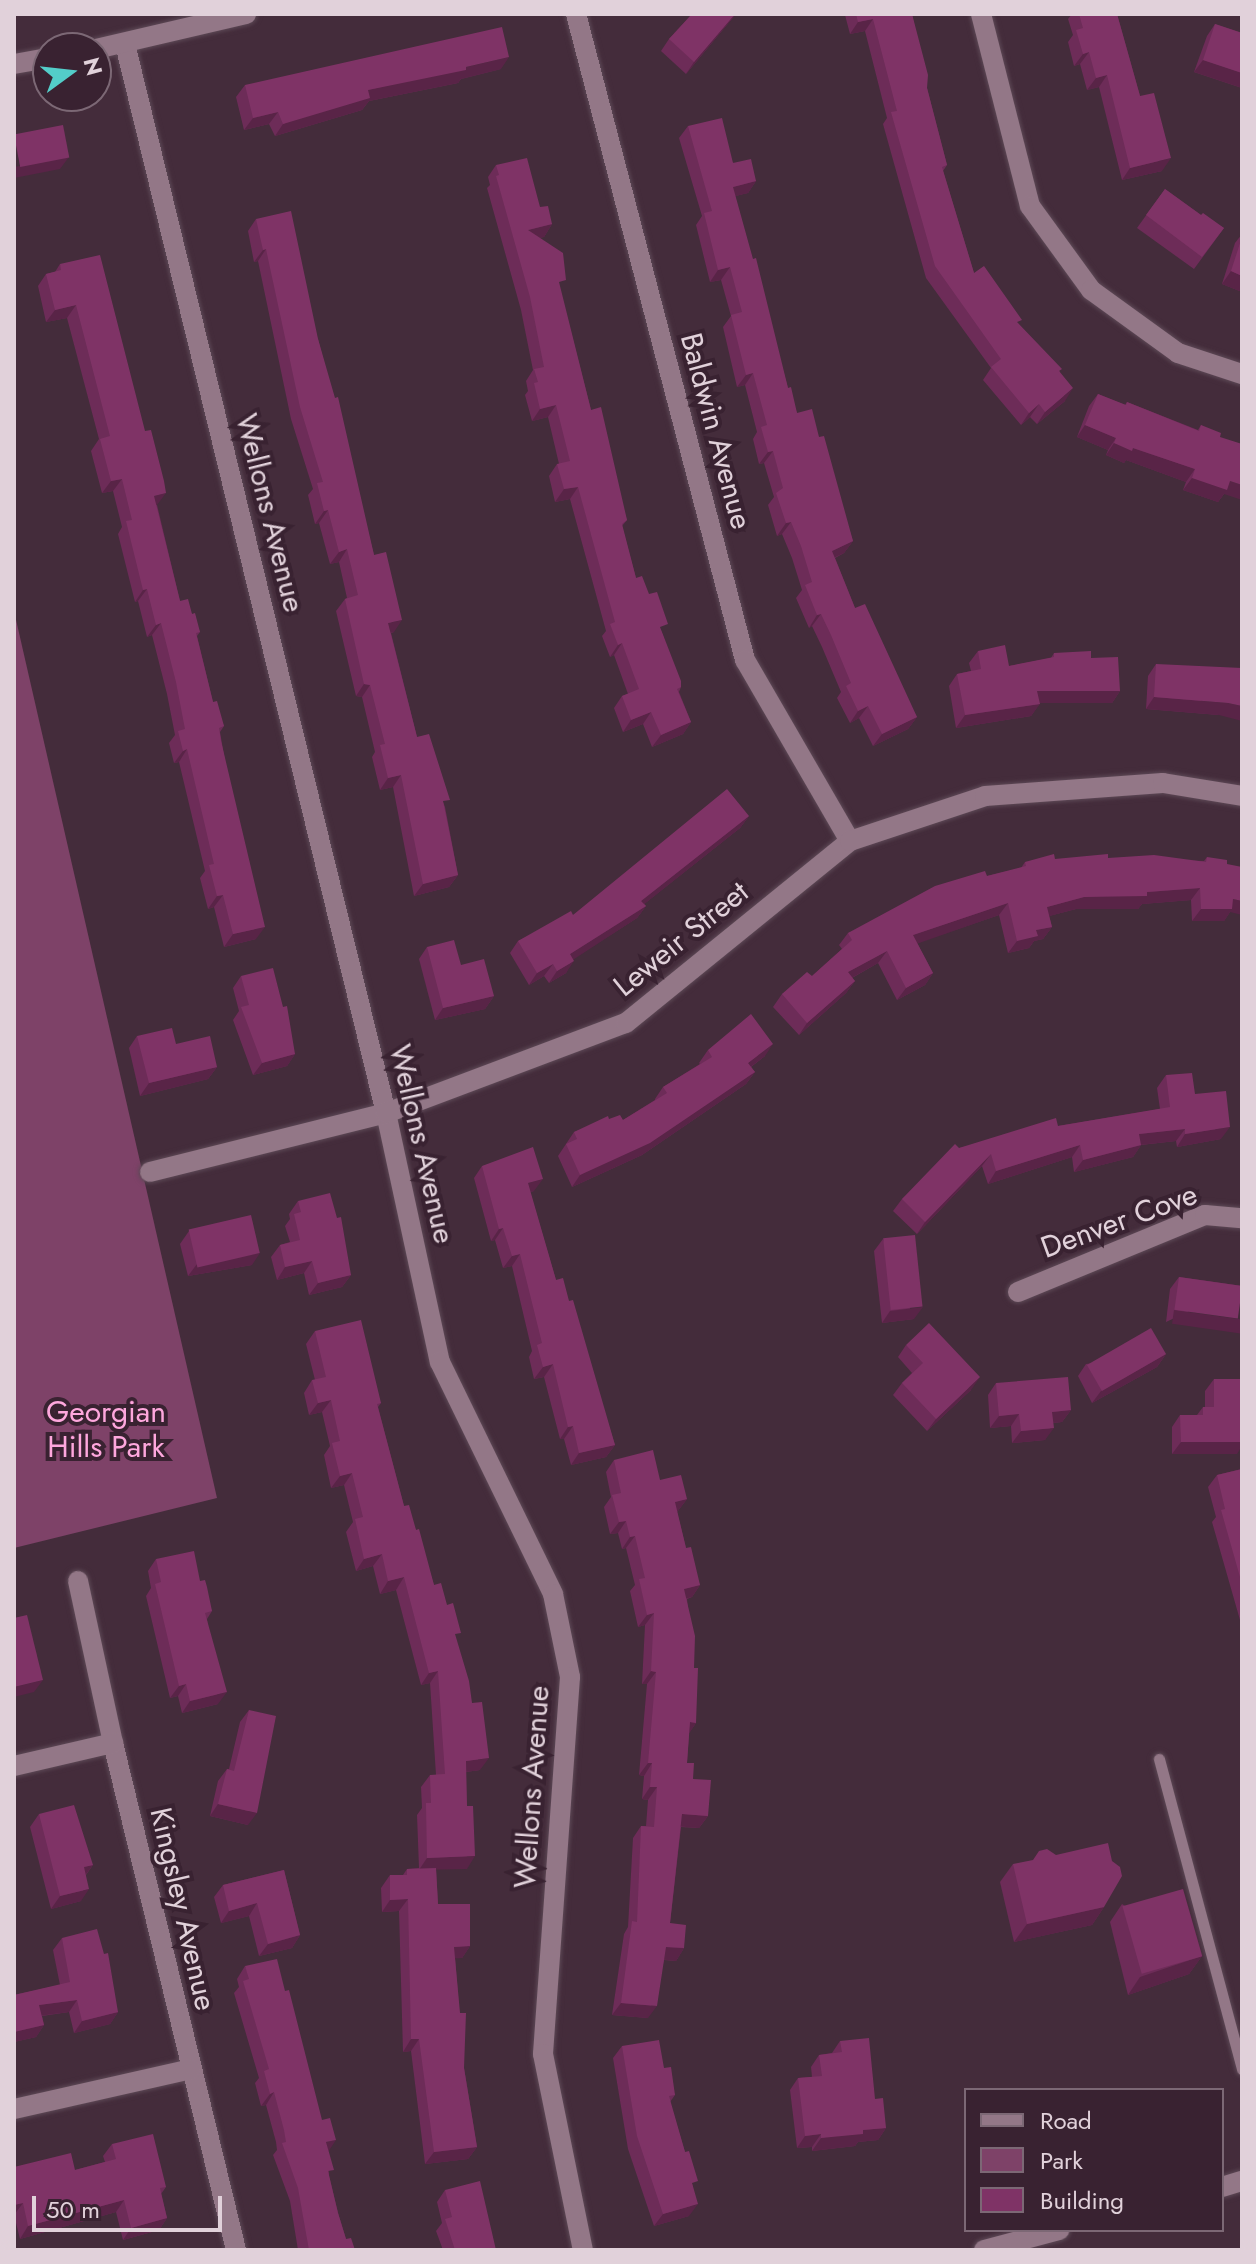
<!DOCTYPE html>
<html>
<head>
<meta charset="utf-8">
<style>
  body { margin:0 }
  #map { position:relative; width:1256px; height:2264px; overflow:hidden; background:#442c3b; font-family:Jost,sans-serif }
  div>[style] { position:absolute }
  .green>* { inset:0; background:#7e4268 }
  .roads { filter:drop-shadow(0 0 2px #5d4956) drop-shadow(0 0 2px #5d4956) }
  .service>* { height:11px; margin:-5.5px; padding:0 5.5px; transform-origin:5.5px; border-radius:5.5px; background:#937787 }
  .minor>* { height:20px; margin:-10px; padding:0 10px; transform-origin:10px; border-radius:10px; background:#937787 }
  .tertiary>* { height:20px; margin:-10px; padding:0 10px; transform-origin:10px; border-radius:10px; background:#937787 }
  .wall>* { inset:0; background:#6d2c58 }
  .shaded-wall>* { inset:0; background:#592447; transform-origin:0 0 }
  .building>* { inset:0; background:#7f3366; transform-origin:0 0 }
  span { translate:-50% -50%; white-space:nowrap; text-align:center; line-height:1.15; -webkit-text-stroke:8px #392231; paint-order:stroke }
  .street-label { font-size:30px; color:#e1d1da }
  .park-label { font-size:30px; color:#fea7dd }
  .frame { position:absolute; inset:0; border:16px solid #e1d1da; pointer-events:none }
  .legend { position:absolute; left:964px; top:2088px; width:260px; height:144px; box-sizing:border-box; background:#392231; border:2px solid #7c6875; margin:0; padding:10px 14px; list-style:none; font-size:24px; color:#e1d1da }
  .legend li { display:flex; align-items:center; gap:16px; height:40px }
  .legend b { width:40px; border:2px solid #7c6875 }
  .north { position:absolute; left:32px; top:32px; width:80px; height:80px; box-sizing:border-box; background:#392231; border:2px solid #7c6875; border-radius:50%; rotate:75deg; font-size:22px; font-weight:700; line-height:32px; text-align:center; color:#e1d1da }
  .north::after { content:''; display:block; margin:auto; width:28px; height:36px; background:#53cdc9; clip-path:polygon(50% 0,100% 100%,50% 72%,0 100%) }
  .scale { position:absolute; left:32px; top:2196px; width:190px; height:36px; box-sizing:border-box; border:4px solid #e1d1da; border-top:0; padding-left:10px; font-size:24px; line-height:28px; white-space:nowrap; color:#e1d1da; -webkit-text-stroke:6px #392231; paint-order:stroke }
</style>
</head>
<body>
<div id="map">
  <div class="green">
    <i style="clip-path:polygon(14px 611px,217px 1498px,14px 1548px)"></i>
  </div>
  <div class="roads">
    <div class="service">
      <i style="left:1159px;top:1759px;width:321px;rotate:75deg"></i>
    </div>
    <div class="minor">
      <i style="left:576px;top:14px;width:668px;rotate:75.34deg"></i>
      <i style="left:745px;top:660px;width:209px;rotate:59.9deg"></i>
      <i style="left:981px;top:14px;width:198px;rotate:75.7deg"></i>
      <i style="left:1030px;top:206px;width:104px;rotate:54deg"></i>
      <i style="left:1091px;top:290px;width:107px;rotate:35.9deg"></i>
      <i style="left:1178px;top:353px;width:67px;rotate:18.2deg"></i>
      <i style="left:125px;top:44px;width:1100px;rotate:76.28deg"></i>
      <i style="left:386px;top:1113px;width:255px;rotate:77.8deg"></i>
      <i style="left:440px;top:1362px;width:258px;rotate:64deg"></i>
      <i style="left:553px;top:1594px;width:85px;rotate:78.4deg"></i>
      <i style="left:570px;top:1677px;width:378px;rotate:94.1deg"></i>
      <i style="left:543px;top:2054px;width:200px;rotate:78.5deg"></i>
      <i style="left:150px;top:1172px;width:243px;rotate:-14deg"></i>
      <i style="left:386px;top:1113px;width:256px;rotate:-20.6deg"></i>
      <i style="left:626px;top:1023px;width:289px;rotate:-39.1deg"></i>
      <i style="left:850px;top:841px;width:142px;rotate:-18.4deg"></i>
      <i style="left:985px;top:796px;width:178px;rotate:-4.2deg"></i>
      <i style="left:1163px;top:783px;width:80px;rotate:9.3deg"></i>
      <i style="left:1018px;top:1292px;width:202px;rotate:-22.4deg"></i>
      <i style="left:1205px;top:1215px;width:37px;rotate:5deg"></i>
      <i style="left:78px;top:1581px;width:166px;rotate:77.8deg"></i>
      <i style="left:113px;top:1743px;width:522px;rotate:76.36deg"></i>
      <i style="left:14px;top:1766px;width:102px;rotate:-13.1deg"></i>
      <i style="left:14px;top:2109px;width:181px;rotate:-12.7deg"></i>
    </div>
    <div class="tertiary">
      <i style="left:96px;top:49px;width:154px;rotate:-13.1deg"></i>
      <i style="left:14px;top:64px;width:35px;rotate:-10deg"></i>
      <i style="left:1222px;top:2187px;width:21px;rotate:-17deg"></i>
      <i style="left:984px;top:2250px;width:78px;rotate:-14.9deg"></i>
    </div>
  </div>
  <div class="wall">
    <i style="clip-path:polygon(692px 14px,736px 14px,686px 74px,661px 51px,669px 39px)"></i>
    <i style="clip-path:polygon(846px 14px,912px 14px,927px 88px,947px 165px,943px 171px,974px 273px,1060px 372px,1065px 401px,1037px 424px,1030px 417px,1021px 425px,983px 380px,991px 368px,926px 278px,883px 124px,887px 118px,865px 31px,850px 34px,845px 15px)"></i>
    <i style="clip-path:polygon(1072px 14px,1117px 14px,1140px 96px,1162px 171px,1122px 180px,1099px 87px,1087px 90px,1080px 64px,1074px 66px,1068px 42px,1073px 35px,1068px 19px)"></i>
    <i style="clip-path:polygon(1215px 24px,1242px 33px,1242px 88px,1194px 72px,1207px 36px)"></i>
    <i style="clip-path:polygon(501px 69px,461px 79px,458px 83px,369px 101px,362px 110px,275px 136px,269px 124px,244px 130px,236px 97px,245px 85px)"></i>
    <i style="clip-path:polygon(688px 126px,756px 181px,748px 193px,735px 196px,788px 388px,797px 413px,819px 437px,853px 541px,844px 553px,835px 558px,855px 608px,917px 717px,908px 729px,873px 746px,859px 718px,850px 723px,837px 698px,841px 692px,822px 647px,812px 626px,809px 628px,796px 598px,802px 590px,792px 558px,782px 534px,777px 536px,768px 505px,774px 497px,764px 463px,759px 464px,753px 439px,757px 432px,745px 385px,737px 387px,723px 327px,731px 316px,721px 280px,710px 282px,696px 225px,702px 216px,679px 138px)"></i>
    <i style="clip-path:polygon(496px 165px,540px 207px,552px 224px,544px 237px,539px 238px,560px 289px,591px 410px,627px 520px,622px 526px,636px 578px,662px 633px,681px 687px,679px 692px,691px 722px,683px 734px,652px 747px,643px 724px,623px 732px,614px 708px,622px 696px,628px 694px,614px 655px,610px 657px,602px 636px,606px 631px,570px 499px,555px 502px,549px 476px,557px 464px,559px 464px,548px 417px,532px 421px,525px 395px,528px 391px,526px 381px,533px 370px,521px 310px,487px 188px,490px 185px,488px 177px)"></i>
    <i style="clip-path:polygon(1165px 189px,1201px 215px,1224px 228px,1194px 269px,1137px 228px)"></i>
    <i style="clip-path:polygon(256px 219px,318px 339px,394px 632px,391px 633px,417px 737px,445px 807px,458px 875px,449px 887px,414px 896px,393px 787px,380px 790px,372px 757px,375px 752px,362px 697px,356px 696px,336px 611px,345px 599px,347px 598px,339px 562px,330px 564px,319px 523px,315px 524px,308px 495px,313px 489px,291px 419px,258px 261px,254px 262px,248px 231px)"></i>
    <i style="clip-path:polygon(1242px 234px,1242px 292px,1222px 284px,1235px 243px)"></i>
    <i style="clip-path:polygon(60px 264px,157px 505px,180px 601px,192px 614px,200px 632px,197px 636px,213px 702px,224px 726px,220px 732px,256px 939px,224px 947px,214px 907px,208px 909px,200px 878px,205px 871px,179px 762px,174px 763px,169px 743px,175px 735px,167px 694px,152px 635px,147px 637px,138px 601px,135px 602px,118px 534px,122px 527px,113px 491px,102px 493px,91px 451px,99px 439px,67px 318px,46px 322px,38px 286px,46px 274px,55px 272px)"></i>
    <i style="clip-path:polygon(1098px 394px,1125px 405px,1127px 402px,1198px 430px,1201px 425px,1220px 437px,1224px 494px,1218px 502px,1183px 490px,1186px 482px,1126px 460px,1124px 463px,1106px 455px,1108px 450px,1077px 437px,1089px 406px)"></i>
    <i style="clip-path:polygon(978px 651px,1009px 666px,1051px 658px,1054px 653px,1091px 658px,1120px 691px,1112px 703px,1040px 703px,1031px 716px,956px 728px,949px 686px,957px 674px,971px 671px,969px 663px)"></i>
    <i style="clip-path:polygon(1156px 664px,1219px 715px,1146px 709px,1148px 676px)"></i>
    <i style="clip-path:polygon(749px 816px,740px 828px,644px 904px,646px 906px,637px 918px,573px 959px,566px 973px,549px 983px,544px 976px,529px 985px,510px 953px,518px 941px,573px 915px)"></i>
    <i style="clip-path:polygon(1207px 857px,1230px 912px,1224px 921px,1192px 921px,1191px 900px,1142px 904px,1138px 909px,1076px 909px,1049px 916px,1052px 927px,1043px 939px,1034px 941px,1029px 948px,1008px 953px,999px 915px,917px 943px,933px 973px,925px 985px,897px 1000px,878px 963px,852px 978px,855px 981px,846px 993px,799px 1035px,773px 1007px,782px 994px,812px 976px,842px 949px,839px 945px,848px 933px,987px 876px,1021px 868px,1025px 862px,1055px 859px,1108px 858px,1204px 861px)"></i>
    <i style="clip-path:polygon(427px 947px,461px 965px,494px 996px,485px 1009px,435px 1020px,419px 959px)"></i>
    <i style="clip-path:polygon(241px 976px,295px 1054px,287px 1066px,253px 1075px,233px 1020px,239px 1011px,233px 988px)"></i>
    <i style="clip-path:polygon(137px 1036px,176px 1044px,217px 1067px,208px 1079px,140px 1096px,129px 1048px)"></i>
    <i style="clip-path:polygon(708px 1050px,765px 1056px,751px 1067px,755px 1072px,746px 1084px,642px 1155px,572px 1187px,558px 1156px,574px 1132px,609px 1119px,623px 1120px,655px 1100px,655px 1099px,663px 1087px,700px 1064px,699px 1063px)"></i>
    <i style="clip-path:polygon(1166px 1075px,1195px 1094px,1221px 1139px,1177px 1147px,1176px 1141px,1141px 1145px,1133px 1157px,1074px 1172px,1072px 1157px,988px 1184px,982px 1166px,917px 1234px,893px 1211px,902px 1199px,959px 1148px,1058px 1126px,1160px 1109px,1157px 1088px)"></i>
    <i style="clip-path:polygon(482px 1166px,534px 1191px,530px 1192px,556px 1280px,569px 1301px,615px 1445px,606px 1457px,571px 1465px,564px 1439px,560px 1439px,544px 1377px,534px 1379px,529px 1357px,532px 1351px,512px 1266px,503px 1268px,495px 1240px,491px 1241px,474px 1178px)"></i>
    <i style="clip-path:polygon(298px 1201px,351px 1275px,342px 1287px,309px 1295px,304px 1273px,277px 1280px,271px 1257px,280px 1245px,290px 1242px,285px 1226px,290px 1219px,289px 1214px)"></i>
    <i style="clip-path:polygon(189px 1231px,252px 1265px,188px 1276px,180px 1244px)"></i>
    <i style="clip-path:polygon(883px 1239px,914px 1319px,882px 1323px,874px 1251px)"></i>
    <i style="clip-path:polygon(1179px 1277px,1242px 1286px,1166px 1322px,1170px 1289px)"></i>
    <i style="clip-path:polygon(315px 1331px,381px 1403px,378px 1407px,404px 1506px,416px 1530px,434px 1585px,456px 1639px,480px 1770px,466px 1772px,467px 1869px,436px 1869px,438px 1904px,470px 1946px,462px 1958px,455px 1958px,464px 2068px,477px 2147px,468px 2159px,425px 2164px,411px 2051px,403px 2052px,399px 1911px,382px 1912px,381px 1888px,390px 1875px,403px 1875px,407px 1869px,419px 1868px,417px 1815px,422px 1808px,421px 1787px,430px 1775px,436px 1775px,430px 1683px,421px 1685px,396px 1590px,380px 1594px,373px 1566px,356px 1571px,346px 1532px,353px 1522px,344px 1485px,331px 1488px,324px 1455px,330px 1446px,322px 1412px,309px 1415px,304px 1393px,312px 1380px,315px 1380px,306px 1344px)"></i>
    <i style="clip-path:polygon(906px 1345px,971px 1390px,927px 1431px,893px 1395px,902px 1383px,912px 1373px,898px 1357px)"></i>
    <i style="clip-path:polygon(1166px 1354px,1157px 1367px,1092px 1403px,1078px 1376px,1086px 1364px)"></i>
    <i style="clip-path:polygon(1214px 1379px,1237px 1454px,1172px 1454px,1172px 1427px,1180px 1415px,1197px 1415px,1203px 1407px,1205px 1407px,1205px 1391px)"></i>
    <i style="clip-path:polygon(996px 1383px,1071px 1410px,1062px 1422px,1053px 1423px,1045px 1440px,1012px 1443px,1011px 1426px,990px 1428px,988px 1395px)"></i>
    <i style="clip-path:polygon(614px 1460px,660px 1480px,687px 1499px,677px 1512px,686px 1548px,700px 1585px,692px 1597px,687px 1599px,694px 1668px,696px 1723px,689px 1733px,687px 1763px,708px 1816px,699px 1828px,681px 1827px,670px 1923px,684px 1948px,676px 1961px,664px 1960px,648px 2018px,612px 2015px,624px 1934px,628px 1927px,633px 1838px,641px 1826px,646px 1826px,648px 1800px,642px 1799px,644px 1776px,639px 1775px,647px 1684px,642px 1684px,645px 1625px,638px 1627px,630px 1591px,635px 1585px,626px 1548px,622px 1549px,618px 1533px,610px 1534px,604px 1507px,611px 1497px,606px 1472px)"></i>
    <i style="clip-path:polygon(1242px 1469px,1242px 1627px,1212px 1522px,1216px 1517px,1208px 1487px,1217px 1475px)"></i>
    <i style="clip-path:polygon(156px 1559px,200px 1581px,212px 1611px,207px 1619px,218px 1704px,182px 1713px,178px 1696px,170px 1698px,146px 1596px,151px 1588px,148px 1571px)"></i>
    <i style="clip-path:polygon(249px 1710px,248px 1825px,210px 1816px,218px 1781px,227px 1769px,229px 1769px,240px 1722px)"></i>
    <i style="clip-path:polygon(39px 1814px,93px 1865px,86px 1875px,81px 1901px,51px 1909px,30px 1827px)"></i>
    <i style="clip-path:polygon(1013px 1864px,1104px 1907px,1092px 1925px,1014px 1942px,1000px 1882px)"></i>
    <i style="clip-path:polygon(284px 1870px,300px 1935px,292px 1948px,259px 1956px,249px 1916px,221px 1923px,214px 1897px,223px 1885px)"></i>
    <i style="clip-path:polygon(1122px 1904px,1202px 1956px,1189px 1974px,1128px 1995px,1110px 1922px)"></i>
    <i style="clip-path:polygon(62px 1938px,118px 2012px,110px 2024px,74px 2033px,69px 2012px,42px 2016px,44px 2025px,36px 2037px,14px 2042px,14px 1995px,60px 1985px,53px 1950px)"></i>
    <i style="clip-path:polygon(245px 1966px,328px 2151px,329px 2176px,338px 2213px,346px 2239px,355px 2250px,298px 2250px,290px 2201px,273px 2155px,277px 2150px,276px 2142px,266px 2105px,261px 2106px,255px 2083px,259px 2078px,234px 1993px,239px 1987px,237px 1979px)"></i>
    <i style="clip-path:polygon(840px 2041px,875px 2099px,886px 2128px,878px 2140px,858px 2142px,855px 2146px,812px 2151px,812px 2147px,797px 2148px,790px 2090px,798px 2078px,812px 2077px,811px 2067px,819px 2055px,832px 2053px)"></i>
    <i style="clip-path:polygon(622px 2046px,664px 2068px,675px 2095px,670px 2102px,685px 2152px,693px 2188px,689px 2216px,654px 2226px,628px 2149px,613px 2058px)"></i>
    <i style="clip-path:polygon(112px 2144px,166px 2187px,161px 2194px,167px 2218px,159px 2230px,123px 2240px,116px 2212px,20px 2239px,14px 2215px,14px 2167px,75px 2170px,105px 2162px,103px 2156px)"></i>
    <i style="clip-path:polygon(445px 2190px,496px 2250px,443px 2250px,436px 2231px,442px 2223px,437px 2202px)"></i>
  </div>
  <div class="shaded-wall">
    <i style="clip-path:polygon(735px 14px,736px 14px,686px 74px,694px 62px)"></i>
    <i style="clip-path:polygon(873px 19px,865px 31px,850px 34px,858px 22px)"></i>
    <i style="clip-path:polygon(1089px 52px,1080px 64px,1074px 66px,1083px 54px)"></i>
    <i style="clip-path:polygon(509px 57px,501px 69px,461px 79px,458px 83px,369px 101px,362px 110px,275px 136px,283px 124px,368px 90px)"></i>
    <i style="clip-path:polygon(1203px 60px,1242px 73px,1242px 88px,1194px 72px)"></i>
    <i style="clip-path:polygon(1107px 75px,1099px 87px,1087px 90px,1096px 78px)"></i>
    <i style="clip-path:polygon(278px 112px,269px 124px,244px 130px,253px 118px)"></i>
    <i style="clip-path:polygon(69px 157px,60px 169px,14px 178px,14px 167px)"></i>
    <i style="clip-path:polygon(1171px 158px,1162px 171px,1122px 180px,1130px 168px)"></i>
    <i style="clip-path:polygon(756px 181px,748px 193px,724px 199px,733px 187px)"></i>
    <i style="clip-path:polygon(552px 224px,544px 237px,520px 242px,528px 230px)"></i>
    <i style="clip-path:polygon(266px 249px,258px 261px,254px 262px,263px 250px)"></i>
    <i style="clip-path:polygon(730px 267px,721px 280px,710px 282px,718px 270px)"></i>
    <i style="clip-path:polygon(1231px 271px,1242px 276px,1242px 292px,1222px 284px)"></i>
    <i style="clip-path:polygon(76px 305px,67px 318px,46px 322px,55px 310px)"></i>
    <i style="clip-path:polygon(753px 373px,745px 385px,737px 387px,746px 375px)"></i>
    <i style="clip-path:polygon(1073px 388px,1065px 401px,1037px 424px,1045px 412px)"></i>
    <i style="clip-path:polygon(1039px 404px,1030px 417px,1021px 425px,1029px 413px)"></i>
    <i style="clip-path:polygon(556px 405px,548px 417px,532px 421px,540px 409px)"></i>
    <i style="clip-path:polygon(1085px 425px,1116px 438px,1108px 450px,1077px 437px)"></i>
    <i style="clip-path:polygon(1114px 443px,1133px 448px,1195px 469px,1186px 482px,1126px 460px,1124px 463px,1106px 455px)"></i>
    <i style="clip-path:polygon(773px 451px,764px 463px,759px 464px,768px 452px)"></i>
    <i style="clip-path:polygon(1192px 478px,1230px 481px,1242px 485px,1242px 500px,1224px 494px,1218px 502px,1183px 490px)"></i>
    <i style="clip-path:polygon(122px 479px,113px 491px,102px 493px,111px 481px)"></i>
    <i style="clip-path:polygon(578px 487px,570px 499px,555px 502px,564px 489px)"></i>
    <i style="clip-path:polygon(166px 493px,157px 505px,146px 508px,154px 496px)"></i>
    <i style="clip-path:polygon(328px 510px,319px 523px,315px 524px,324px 511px)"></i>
    <i style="clip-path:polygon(791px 522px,782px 534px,777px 536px,786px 523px)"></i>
    <i style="clip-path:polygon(853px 541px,844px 553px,823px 563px,832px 551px)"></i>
    <i style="clip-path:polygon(347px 549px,339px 562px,330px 564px,339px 552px)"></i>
    <i style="clip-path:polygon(147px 589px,138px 601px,135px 602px,143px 590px)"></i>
    <i style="clip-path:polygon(821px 614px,812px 626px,809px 628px,817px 615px)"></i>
    <i style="clip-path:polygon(402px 620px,394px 632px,380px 635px,388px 623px)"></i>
    <i style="clip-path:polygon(161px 623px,152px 635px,147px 637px,156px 625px)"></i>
    <i style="clip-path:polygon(622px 643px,614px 655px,610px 657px,618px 645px)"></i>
    <i style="clip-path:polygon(364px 684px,370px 685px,362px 697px,356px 696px)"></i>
    <i style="clip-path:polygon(1037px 691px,1120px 691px,1112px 703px,1029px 703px)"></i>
    <i style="clip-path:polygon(1154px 697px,1228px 703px,1242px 706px,1242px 721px,1219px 715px,1146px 709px)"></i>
    <i style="clip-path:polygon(1040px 704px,1031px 716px,956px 728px,965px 715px)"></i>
    <i style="clip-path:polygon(868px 706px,859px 718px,850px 723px,858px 711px)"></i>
    <i style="clip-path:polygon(651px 712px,643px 724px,623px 732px,631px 720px)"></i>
    <i style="clip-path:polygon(917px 717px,908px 729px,873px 746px,882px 734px)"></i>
    <i style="clip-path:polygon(691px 722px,683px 734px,652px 747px,661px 735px)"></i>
    <i style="clip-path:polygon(187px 749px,179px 762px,174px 763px,183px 751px)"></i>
    <i style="clip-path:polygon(401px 775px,393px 787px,380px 790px,388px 778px)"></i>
    <i style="clip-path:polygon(749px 816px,740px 828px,633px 913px,641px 901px)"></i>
    <i style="clip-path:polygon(458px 875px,449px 887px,414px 896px,423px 884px)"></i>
    <i style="clip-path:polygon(1200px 888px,1191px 900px,1142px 904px,1138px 909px,1076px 909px,1038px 919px,1047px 907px,1084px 897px)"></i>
    <i style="clip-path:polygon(223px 895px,214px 907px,208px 909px,217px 896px)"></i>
    <i style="clip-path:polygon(1233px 899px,1242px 901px,1242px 915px,1230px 912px,1224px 921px,1192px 921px,1201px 909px)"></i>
    <i style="clip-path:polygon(1008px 903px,999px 915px,905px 948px,913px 935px)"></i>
    <i style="clip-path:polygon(646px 906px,637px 918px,562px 967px,570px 954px)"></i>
    <i style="clip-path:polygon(265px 927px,256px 939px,224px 947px,233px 934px)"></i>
    <i style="clip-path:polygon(1052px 927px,1043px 939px,1034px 941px,1029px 948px,1008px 953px,1017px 941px,1036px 930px)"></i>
    <i style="clip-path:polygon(887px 951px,878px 963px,839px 985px,848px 972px)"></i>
    <i style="clip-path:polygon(574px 961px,566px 973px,549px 983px,557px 971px)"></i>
    <i style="clip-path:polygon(553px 964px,544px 976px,529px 985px,537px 973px)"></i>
    <i style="clip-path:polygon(933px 973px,925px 985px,897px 1000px,906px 988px)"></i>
    <i style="clip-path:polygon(855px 981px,846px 993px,799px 1035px,807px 1023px)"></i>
    <i style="clip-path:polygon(494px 996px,485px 1009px,435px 1020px,443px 1008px)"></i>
    <i style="clip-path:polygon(773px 1044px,765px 1056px,740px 1075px,748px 1063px)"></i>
    <i style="clip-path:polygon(295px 1054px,287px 1066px,253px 1075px,262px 1063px)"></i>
    <i style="clip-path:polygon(217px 1067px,208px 1079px,140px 1096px,149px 1083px)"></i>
    <i style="clip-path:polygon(755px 1072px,746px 1084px,642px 1155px,572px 1187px,580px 1175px)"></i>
    <i style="clip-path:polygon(1230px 1127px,1221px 1139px,1177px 1147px,1185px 1134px)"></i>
    <i style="clip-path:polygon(1185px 1129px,1176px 1141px,1130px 1146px,1139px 1134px)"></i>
    <i style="clip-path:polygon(1080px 1145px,1072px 1157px,988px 1184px,996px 1171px)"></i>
    <i style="clip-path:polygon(1141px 1145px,1133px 1157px,1074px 1172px,1083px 1160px)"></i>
    <i style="clip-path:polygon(991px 1154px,982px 1166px,917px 1234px,925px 1222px)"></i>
    <i style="clip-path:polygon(543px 1179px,534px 1191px,519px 1196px,528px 1183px)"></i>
    <i style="clip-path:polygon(503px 1228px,495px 1240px,491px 1241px,499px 1229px)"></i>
    <i style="clip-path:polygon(260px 1253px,252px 1265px,188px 1276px,197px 1264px)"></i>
    <i style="clip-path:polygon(520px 1254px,512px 1266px,503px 1268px,512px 1256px)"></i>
    <i style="clip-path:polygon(312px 1261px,304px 1273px,277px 1280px,285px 1267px)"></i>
    <i style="clip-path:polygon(351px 1275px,342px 1287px,309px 1295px,318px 1283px)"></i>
    <i style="clip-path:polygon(923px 1307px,914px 1319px,882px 1323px,890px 1311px)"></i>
    <i style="left:1174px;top:1310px;width:69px;height:14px;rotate:8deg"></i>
    <i style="clip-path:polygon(1166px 1354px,1157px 1367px,1092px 1403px,1101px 1391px)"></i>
    <i style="clip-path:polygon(553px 1364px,544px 1377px,534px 1379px,543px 1367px)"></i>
    <i style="clip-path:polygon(980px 1377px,971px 1390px,927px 1431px,936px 1419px)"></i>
    <i style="clip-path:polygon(331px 1400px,322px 1412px,309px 1415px,318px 1403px)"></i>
    <i style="clip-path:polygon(1071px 1410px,1062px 1422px,1044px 1424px,1052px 1412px)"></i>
    <i style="clip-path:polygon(1019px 1414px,1011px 1426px,990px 1428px,999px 1416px)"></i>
    <i style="clip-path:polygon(573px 1426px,564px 1439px,560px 1439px,568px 1427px)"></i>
    <i style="clip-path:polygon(1054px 1428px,1045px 1440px,1012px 1443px,1021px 1431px)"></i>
    <i style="clip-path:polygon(1181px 1442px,1242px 1442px,1242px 1446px,1237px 1454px,1172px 1454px)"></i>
    <i style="clip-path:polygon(615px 1445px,606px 1457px,571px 1465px,579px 1453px)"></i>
    <i style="clip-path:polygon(352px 1473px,344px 1485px,331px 1488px,340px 1476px)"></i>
    <i style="clip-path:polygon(687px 1499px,678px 1511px,666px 1514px,675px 1502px)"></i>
    <i style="clip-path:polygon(626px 1521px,618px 1533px,610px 1534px,619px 1522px)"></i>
    <i style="clip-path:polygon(635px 1536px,626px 1548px,622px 1549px,630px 1537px)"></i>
    <i style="clip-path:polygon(382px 1554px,373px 1566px,356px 1571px,364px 1559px)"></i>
    <i style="clip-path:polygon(404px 1577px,396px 1590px,380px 1594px,388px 1581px)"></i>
    <i style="clip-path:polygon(700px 1585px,692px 1597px,676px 1601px,684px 1589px)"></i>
    <i style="clip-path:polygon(654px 1613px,645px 1625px,638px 1627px,647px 1615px)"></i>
    <i style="clip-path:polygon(438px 1671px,430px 1683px,421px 1685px,429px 1673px)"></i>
    <i style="clip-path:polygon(651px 1671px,656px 1672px,647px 1684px,642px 1684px)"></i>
    <i style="clip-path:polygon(43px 1680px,34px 1692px,14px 1697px,14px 1687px)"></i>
    <i style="clip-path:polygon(186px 1684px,178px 1696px,170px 1698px,179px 1686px)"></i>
    <i style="clip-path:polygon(227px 1692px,218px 1704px,182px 1713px,190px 1701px)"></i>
    <i style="clip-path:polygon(690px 1722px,696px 1723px,688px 1735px)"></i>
    <i style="clip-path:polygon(489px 1758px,480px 1770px,457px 1773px,466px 1761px)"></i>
    <i style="clip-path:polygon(648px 1763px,652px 1763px,644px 1776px,639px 1775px)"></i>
    <i style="clip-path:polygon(650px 1787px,657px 1787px,648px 1800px,642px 1799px)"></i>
    <i style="clip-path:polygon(218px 1804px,257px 1813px,248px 1825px,210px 1816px)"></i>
    <i style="clip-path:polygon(682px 1814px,708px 1816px,699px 1828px,674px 1826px)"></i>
    <i style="clip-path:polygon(475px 1856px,467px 1869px,419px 1870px,427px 1858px)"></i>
    <i style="clip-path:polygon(93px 1865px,84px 1877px,84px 1867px)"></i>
    <i style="clip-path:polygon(89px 1889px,81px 1901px,51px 1909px,60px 1896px)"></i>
    <i style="clip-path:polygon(408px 1899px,399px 1911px,382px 1912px,390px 1900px)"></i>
    <i style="clip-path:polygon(257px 1903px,249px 1916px,221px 1923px,229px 1911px)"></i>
    <i style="clip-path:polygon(1104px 1907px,1092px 1925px,1014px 1942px,1027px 1924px)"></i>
    <i style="clip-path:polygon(300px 1935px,292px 1948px,259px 1956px,268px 1944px)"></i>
    <i style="clip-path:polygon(470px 1946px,462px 1958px,445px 1959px,454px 1947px)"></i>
    <i style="clip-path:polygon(666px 1947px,684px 1948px,676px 1961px,658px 1959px)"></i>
    <i style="clip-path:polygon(1202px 1956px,1189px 1974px,1128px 1995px,1140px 1977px)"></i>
    <i style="clip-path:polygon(77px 2000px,69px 2012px,31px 2017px,39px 2005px)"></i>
    <i style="clip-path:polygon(621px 2003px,657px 2006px,648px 2018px,612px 2015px)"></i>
    <i style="clip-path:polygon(118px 2012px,110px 2024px,74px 2033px,82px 2021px)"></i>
    <i style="clip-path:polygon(44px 2025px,36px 2037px,14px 2042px,14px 2032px)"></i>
    <i style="clip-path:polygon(411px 2039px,419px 2039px,411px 2051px,403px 2052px)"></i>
    <i style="clip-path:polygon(274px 2092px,266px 2105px,261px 2106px,270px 2094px)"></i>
    <i style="clip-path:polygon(886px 2128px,878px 2140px,858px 2142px,855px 2146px,812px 2151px,821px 2138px,863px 2130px)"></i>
    <i style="clip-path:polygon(821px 2134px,812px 2147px,797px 2148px,805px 2136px)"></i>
    <i style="clip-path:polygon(336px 2140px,328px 2152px,326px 2142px)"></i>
    <i style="clip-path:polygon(477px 2147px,468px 2159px,425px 2164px,434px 2152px)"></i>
    <i style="clip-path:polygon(124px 2200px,116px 2212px,20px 2239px,28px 2226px)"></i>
    <i style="clip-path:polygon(23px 2203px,14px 2215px,14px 2205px)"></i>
    <i style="clip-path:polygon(698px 2204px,689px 2216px,654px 2226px,663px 2214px)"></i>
    <i style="clip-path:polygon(167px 2218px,159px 2230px,123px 2240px,131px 2228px)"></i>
  </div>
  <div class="building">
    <i style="clip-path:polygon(692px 14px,735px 14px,694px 62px,669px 39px)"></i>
    <i style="clip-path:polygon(856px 14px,912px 14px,928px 75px,927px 88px,947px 165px,942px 167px,974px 273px,984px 266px,1022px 320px,1017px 322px,1062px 369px,1059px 371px,1073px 388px,1045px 412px,1039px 404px,1029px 413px,991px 367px,1001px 359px,935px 266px,891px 112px,897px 111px,873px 19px,858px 22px)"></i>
    <i style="clip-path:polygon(1079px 14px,1117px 14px,1140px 96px,1154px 93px,1171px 158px,1130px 168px,1107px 75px,1096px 78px,1089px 52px,1083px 54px,1076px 30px,1083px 28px)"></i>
    <i style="clip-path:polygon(1215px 24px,1242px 33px,1242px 73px,1203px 60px)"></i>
    <i style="clip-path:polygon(502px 27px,509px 57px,466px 67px,466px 70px,368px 90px,370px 98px,283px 124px,278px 112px,253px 118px,245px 85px)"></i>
    <i style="clip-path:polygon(722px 118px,733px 163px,751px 159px,756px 181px,733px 187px,753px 259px,756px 258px,788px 388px,791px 387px,797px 413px,812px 409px,819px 437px,824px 436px,853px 541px,832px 551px,855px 608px,865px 604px,917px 717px,882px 734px,868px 706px,858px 711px,846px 686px,851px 683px,831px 635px,821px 614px,817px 615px,805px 585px,812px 582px,801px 546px,791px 522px,786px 523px,776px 493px,783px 488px,773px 451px,768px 452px,761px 427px,767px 425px,753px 373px,746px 375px,731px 315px,742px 312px,730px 267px,718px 270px,704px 213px,712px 211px,688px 126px)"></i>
    <i style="left:63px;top:125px;width:33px;height:50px;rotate:79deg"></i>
    <i style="clip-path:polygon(527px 158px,540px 207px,548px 206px,552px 224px,528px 230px,563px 253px,566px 280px,559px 282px,591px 410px,601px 407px,627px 520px,622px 524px,636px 578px,642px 576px,649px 594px,657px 592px,668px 624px,660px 627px,681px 681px,681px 687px,677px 689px,691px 722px,661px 735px,651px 712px,631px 720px,622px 696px,639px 689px,622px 643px,618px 645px,610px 624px,615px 622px,578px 487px,564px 489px,557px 464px,570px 461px,556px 405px,540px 409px,534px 383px,538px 382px,534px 369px,544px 367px,530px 297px,496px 176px,499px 175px,496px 165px)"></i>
    <i style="clip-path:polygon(1165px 189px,1201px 215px,1203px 213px,1224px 228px,1202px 257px,1146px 215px)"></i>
    <i style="clip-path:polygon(291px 211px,318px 339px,335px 398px,338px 397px,374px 555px,386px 552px,402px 620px,388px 623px,417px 737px,429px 734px,450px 800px,443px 801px,458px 875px,423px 884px,401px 775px,388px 778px,380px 745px,385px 744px,370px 685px,364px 684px,345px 599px,358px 595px,347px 549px,339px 552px,328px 510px,324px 511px,317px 483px,323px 482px,300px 407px,266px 249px,263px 250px,256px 219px)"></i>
    <i style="clip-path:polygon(1242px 237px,1242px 276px,1231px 271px)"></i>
    <i style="clip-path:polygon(100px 255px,145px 431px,151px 430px,164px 481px,166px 493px,154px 496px,180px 601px,188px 599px,192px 614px,195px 613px,200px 632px,196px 633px,213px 702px,217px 701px,224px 726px,219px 728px,221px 741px,265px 927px,233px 934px,223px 895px,217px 896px,209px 865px,214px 864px,187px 749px,183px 751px,178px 731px,185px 729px,176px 682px,161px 623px,156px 625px,147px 589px,143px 590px,126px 521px,132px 520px,122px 479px,111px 481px,100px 439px,110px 436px,76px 305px,55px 310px,46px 274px,61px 270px,60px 264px)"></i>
    <i style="clip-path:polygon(1098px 394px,1126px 405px,1127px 402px,1199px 431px,1201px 425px,1221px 433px,1220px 437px,1242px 444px,1242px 485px,1230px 481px,1227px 490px,1192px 478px,1195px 469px,1133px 448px,1132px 451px,1114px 443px,1116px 438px,1085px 425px)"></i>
    <i style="clip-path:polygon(1005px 645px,1009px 666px,1054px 657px,1054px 653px,1091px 651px,1091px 658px,1118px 657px,1120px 691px,1037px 691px,1040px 704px,965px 715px,957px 674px,981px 669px,978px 651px)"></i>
    <i style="clip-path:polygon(1156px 664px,1242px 668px,1242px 706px,1228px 703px,1154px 697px)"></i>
    <i style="clip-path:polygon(727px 789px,749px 816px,641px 901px,646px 906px,570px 954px,574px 961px,557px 971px,553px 964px,537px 973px,518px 941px,571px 911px,573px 915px)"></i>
    <i style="clip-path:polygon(1054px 854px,1055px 859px,1108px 854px,1108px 858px,1154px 855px,1206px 862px,1207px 857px,1227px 860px,1227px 864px,1242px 867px,1242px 901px,1233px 899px,1232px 909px,1201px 909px,1200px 888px,1147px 892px,1147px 896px,1084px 897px,1047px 907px,1052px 927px,1036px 930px,1038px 936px,1017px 941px,1008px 903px,913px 935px,933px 973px,906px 988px,887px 951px,848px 972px,855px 981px,807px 1023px,782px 994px,807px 972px,812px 976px,852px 940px,848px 933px,935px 886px,985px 871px,987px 876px,1026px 866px,1025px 862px)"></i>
    <i style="clip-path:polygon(454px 940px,461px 965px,484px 959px,494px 996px,443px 1008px,427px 947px)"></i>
    <i style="clip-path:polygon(273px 968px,283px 1007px,287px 1006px,295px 1054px,262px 1063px,241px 1007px,249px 1005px,241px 976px)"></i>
    <i style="clip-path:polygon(751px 1014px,773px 1044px,748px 1063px,755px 1072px,650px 1143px,580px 1175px,566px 1144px,577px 1139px,574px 1132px,608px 1116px,609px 1119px,620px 1115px,623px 1120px,667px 1093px,663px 1087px,712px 1057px,708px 1050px)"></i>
    <i style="clip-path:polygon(172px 1028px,176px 1044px,210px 1036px,217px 1067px,149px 1083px,137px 1036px)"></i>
    <i style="clip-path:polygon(1192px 1073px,1195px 1094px,1226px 1091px,1230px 1127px,1185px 1134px,1185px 1129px,1139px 1134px,1141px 1145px,1083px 1160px,1080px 1145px,996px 1171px,991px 1154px,925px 1222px,902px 1199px,955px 1144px,959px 1148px,1056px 1118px,1058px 1126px,1170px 1107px,1166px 1075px)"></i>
    <i style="clip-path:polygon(533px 1147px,543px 1179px,528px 1183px,556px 1280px,563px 1278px,569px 1301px,573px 1300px,615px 1445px,579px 1453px,573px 1426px,568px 1427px,553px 1364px,543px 1367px,537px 1345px,542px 1343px,520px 1254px,512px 1256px,503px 1228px,499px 1229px,482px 1166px)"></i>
    <i style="clip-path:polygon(330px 1193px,337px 1218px,341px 1217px,351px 1275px,318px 1283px,312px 1261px,285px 1267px,280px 1245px,300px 1240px,294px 1214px,301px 1212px,298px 1201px)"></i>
    <i style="left:251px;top:1215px;width:39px;height:64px;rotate:77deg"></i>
    <i style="left:915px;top:1235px;width:72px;height:32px;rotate:84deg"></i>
    <i style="left:1179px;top:1277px;width:64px;height:33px;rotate:8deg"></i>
    <i style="clip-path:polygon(361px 1320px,381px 1403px,377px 1404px,404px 1506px,409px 1505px,416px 1530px,419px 1529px,434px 1585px,441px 1583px,447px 1605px,453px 1603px,461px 1633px,455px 1634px,469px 1681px,472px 1703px,482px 1702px,489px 1758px,466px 1761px,467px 1806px,473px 1806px,475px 1856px,427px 1858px,426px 1803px,431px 1803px,430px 1775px,445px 1774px,438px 1671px,429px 1673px,404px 1577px,388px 1581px,382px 1554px,364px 1559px,355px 1519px,363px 1517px,352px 1473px,340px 1476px,332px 1443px,340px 1441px,331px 1400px,318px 1403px,312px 1380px,326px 1377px,315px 1331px)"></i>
    <i style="clip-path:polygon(929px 1323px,980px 1377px,936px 1419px,902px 1383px,923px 1363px,906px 1345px)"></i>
    <i style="left:1151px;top:1328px;width:30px;height:74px;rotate:60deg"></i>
    <i style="clip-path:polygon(1068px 1377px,1071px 1410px,1052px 1412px,1054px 1428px,1021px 1431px,1019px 1414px,999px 1416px,996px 1383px)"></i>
    <i style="clip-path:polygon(1214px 1379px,1242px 1379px,1242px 1442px,1181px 1442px,1180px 1415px,1203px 1415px,1203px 1407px,1214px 1407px)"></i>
    <i style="clip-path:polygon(653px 1450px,660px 1480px,681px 1475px,687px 1499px,675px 1502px,686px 1548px,691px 1547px,700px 1585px,684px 1589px,695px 1636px,694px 1668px,698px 1668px,696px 1723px,690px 1722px,687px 1763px,694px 1763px,693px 1779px,711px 1780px,708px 1816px,682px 1814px,670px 1923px,686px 1925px,684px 1948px,666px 1947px,657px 2006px,621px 2003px,632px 1921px,637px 1922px,641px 1826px,654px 1827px,657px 1787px,650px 1787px,652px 1763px,648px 1763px,656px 1672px,651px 1671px,654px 1613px,647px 1615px,639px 1579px,645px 1578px,635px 1536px,630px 1537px,626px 1521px,619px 1522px,612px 1495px,621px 1493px,614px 1460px)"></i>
    <i style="clip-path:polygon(1242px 1469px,1242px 1584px,1221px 1510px,1225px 1509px,1217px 1475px)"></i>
    <i style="clip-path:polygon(194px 1551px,200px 1581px,205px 1580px,207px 1587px,212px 1611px,205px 1613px,227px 1692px,190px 1701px,186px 1684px,179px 1686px,155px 1584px,161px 1582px,156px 1559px)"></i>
    <i style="clip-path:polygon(27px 1615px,43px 1680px,14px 1687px,14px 1618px)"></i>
    <i style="clip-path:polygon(249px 1710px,276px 1716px,257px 1813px,218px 1804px,227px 1769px,234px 1771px)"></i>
    <i style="clip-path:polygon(74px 1805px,93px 1865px,84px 1867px,89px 1889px,60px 1896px,39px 1814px)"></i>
    <i style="clip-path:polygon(1108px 1843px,1112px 1861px,1120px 1867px,1122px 1876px,1104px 1907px,1027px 1924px,1013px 1864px,1033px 1860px,1039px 1851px,1047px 1849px,1056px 1855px)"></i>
    <i style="clip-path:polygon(436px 1868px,438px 1904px,470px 1904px,470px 1946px,454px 1947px,460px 2013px,466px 2013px,464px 2068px,477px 2147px,434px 2152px,419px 2039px,411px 2039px,408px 1899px,390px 1900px,390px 1875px,407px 1875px,407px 1869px)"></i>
    <i style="clip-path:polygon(284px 1870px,300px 1935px,268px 1944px,257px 1903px,229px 1911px,223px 1885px)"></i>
    <i style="left:1183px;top:1889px;width:70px;height:63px;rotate:74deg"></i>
    <i style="clip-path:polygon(97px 1929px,104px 1954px,108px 1953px,118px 2012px,82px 2021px,77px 2000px,39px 2005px,44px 2025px,14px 2032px,14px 1995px,70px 1982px,62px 1938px)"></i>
    <i style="clip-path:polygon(277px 1959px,285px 1991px,289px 1990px,322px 2120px,330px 2118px,336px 2140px,326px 2142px,334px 2170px,328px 2171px,338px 2213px,346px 2239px,351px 2238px,355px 2250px,309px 2250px,298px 2188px,282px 2143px,286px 2142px,284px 2130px,274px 2092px,270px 2094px,264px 2071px,269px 2069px,243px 1981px,249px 1979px,245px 1966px)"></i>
    <i style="clip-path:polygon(869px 2038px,875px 2099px,883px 2098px,886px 2128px,863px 2130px,863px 2134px,821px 2138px,821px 2134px,805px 2136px,798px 2078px,822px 2076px,819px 2055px,842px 2052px,840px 2041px)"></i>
    <i style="clip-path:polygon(659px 2040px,664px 2068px,671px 2067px,675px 2095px,669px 2096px,685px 2152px,689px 2151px,698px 2181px,692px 2183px,698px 2204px,663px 2214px,637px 2136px,622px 2046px)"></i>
    <i style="clip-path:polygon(153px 2134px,166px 2187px,160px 2188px,167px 2218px,131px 2228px,124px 2200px,28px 2226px,23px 2203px,14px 2205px,14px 2167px,71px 2153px,75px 2170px,116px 2159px,112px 2144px)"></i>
    <i style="clip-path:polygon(480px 2181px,496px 2250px,455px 2250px,445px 2219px,452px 2217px,445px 2190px)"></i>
  </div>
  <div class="street-label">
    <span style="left:716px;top:431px;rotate:75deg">Baldwin Avenue</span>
    <span style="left:270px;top:513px;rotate:76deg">Wellons Avenue</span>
    <span style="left:681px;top:939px;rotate:-39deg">Leweir Street</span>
    <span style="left:422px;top:1144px;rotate:77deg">Wellons Avenue</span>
    <span style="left:1119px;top:1221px;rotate:-20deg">Denver Cove</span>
    <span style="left:532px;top:1787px;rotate:-86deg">Wellons Avenue</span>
    <span style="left:183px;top:1909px;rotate:77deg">Kingsley Avenue</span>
  </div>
  <div class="park-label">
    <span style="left:106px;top:1429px">Georgian<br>Hills Park</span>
  </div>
  <div class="frame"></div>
  <ul class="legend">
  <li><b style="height:10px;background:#937787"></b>Road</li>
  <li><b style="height:22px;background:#7e4268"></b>Park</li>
  <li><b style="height:22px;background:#7f3366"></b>Building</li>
  </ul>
  <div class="north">N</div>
  <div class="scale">50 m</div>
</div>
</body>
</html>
